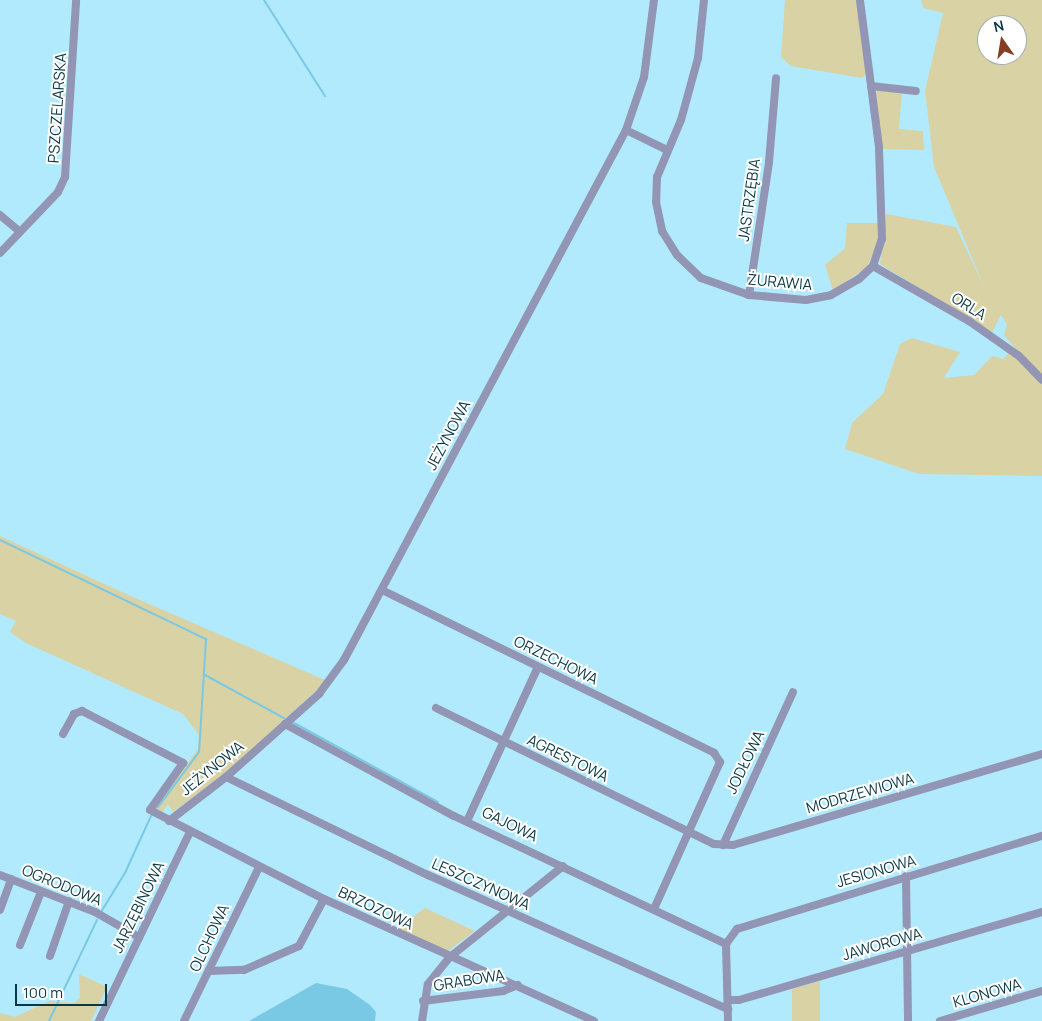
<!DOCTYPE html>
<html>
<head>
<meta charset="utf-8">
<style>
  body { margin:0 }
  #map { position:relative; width:1042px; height:1021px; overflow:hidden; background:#b2eafd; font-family:Manrope,sans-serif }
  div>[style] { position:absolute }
  .green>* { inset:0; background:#d8d2a5 }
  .water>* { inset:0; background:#79c9e4 }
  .stream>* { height:2px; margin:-1px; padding:0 1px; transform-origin:1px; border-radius:1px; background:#79c9e4 }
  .minor>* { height:8px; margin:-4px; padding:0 4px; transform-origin:4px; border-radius:4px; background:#9295b4 }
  span { translate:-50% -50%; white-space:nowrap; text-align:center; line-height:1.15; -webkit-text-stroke:4px #fff; paint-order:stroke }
  .street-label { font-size:15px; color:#0b3844 }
  .north { position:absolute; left:977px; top:15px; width:50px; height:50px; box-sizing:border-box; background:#fff; border:1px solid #9dafb4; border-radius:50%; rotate:347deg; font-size:14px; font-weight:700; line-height:20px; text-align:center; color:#0b3844 }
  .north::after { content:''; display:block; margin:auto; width:18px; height:22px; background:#863d21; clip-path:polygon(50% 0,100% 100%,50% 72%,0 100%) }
  .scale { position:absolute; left:15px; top:984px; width:92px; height:22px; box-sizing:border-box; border:2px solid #0b3844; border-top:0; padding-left:6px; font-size:15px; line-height:18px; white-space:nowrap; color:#0b3844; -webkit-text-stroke:4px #fff; paint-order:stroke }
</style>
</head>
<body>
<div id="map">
  <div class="green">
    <i style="clip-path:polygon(785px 0,856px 0,867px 73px,862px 78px,791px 66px,781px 57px)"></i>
    <i style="clip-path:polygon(evenodd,921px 0,1042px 0,1042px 476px,919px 474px,845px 449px,852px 423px,883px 394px,900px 344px,912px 338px,960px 352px,944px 378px,974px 375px,992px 356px,1004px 359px,1008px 353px,1019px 353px,1004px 335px,1007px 325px,1001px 315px,992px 333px,880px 264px,886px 214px,956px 227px,985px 289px,934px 167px,925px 91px,943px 13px,923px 8px,921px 0,987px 25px,1017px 25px,1017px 55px,987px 55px,987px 25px)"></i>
    <i style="clip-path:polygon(878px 90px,902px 94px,899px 129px,923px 131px,924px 150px,882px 149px,875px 93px)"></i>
    <i style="clip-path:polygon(847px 223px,882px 223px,880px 239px,867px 267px,833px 291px,825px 265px,845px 248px)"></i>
    <i style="clip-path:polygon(0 536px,124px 593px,327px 681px,223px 775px,173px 812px,168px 804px,162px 813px,154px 809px,198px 749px,199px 735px,183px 714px,26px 643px,10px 632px,16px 621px,0 614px)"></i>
    <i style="clip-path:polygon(425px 908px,475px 931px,448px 951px,398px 928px)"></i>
    <i style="clip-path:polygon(79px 974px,107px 987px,91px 1021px,0 1021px,0 1013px,15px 1017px,49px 1001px,74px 1003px,80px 998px)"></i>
    <i style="clip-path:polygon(820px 981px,820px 1021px,792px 1021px,792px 989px)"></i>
  </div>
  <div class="water">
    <i style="clip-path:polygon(316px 983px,347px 989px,370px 1005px,376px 1012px,375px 1021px,249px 1021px)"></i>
  </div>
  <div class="stream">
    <i style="left:264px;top:0;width:114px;rotate:57.6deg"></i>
    <i style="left:0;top:540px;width:229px;rotate:25.7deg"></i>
    <i style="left:206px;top:639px;width:113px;rotate:93.5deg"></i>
    <i style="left:199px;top:752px;width:69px;rotate:126.7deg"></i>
    <i style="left:205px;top:675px;width:90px;rotate:28.6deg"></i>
    <i style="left:294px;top:723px;width:164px;rotate:28.7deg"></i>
    <i style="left:101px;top:912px;width:46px;rotate:-58.4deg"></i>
    <i style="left:125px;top:873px;width:63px;rotate:-65.5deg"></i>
    <i style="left:49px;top:1021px;width:112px;rotate:-64.6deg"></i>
  </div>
  <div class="minor">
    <i style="left:704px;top:0;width:58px;rotate:95.9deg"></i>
    <i style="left:698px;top:58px;width:64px;rotate:105.3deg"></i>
    <i style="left:681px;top:120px;width:62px;rotate:112.8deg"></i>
    <i style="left:657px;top:177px;width:25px;rotate:92deg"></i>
    <i style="left:656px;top:202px;width:30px;rotate:78deg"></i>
    <i style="left:662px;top:231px;width:28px;rotate:58deg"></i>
    <i style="left:677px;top:255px;width:33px;rotate:44deg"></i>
    <i style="left:701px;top:278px;width:51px;rotate:19.5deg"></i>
    <i style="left:749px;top:295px;width:57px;rotate:5deg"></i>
    <i style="left:806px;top:300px;width:25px;rotate:-11deg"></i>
    <i style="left:831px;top:295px;width:32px;rotate:-30deg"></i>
    <i style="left:859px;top:279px;width:19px;rotate:-43deg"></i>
    <i style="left:873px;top:266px;width:28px;rotate:-72deg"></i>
    <i style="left:882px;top:239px;width:92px;rotate:-91.9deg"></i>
    <i style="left:879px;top:147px;width:148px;rotate:-97.4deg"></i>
    <i style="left:871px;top:86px;width:45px;rotate:6.3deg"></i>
    <i style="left:626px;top:130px;width:46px;rotate:26deg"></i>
    <i style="left:0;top:215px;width:26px;rotate:40deg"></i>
    <i style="left:0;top:253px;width:84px;rotate:-46.4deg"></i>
    <i style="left:58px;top:192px;width:17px;rotate:-65deg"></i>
    <i style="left:65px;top:177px;width:177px;rotate:-86.4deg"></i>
    <i style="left:873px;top:266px;width:111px;rotate:29.8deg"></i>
    <i style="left:969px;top:321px;width:61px;rotate:35deg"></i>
    <i style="left:1019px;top:356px;width:33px;rotate:46deg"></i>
    <i style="left:749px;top:295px;width:134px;rotate:-81.4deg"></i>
    <i style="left:769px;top:162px;width:84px;rotate:-85.2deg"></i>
    <i style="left:382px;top:590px;width:370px;rotate:26.1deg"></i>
    <i style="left:714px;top:753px;width:11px;rotate:56deg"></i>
    <i style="left:720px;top:762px;width:161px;rotate:114.2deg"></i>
    <i style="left:436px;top:708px;width:309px;rotate:26.1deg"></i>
    <i style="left:714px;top:844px;width:19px;rotate:3deg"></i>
    <i style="left:733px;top:845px;width:322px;rotate:-16.4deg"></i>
    <i style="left:285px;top:724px;width:192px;rotate:28.6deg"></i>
    <i style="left:454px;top:816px;width:301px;rotate:25.2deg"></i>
    <i style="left:63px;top:734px;width:23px;rotate:-61deg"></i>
    <i style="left:74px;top:714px;width:9px;rotate:-21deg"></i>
    <i style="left:82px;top:711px;width:114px;rotate:27.2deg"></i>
    <i style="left:183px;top:763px;width:57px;rotate:125.1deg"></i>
    <i style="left:150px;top:810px;width:195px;rotate:27.1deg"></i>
    <i style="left:324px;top:899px;width:296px;rotate:24.3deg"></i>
    <i style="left:226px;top:777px;width:225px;rotate:25.9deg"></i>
    <i style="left:428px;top:875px;width:329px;rotate:24.1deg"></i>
    <i style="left:468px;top:819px;width:167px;rotate:-65.3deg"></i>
    <i style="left:169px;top:821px;width:72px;rotate:-37.7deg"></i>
    <i style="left:226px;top:777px;width:125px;rotate:-41.7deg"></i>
    <i style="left:319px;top:694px;width:42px;rotate:-53.7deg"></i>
    <i style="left:344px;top:660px;width:600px;rotate:-61.98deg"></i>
    <i style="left:626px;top:130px;width:56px;rotate:-71.2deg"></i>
    <i style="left:644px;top:77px;width:78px;rotate:-82.6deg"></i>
    <i style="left:723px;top:845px;width:168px;rotate:-65.4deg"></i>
    <i style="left:0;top:875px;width:102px;rotate:21.3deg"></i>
    <i style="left:95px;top:912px;width:51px;rotate:29.6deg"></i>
    <i style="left:906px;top:876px;width:145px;rotate:89.2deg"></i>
    <i style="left:0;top:910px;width:33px;rotate:-70deg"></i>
    <i style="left:20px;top:945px;width:57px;rotate:-68.4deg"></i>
    <i style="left:50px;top:956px;width:58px;rotate:-70.9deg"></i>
    <i style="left:209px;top:971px;width:35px;rotate:-2deg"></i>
    <i style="left:244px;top:970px;width:60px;rotate:-23.6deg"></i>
    <i style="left:299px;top:946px;width:53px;rotate:-62deg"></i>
    <i style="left:728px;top:1000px;width:11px"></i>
    <i style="left:739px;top:1000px;width:316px;rotate:-16.2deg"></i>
    <i style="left:423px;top:1001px;width:81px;rotate:-7.1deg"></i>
    <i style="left:503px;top:991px;width:16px;rotate:-22deg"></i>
    <i style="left:99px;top:1021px;width:210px;rotate:-64.3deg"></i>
    <i style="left:184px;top:1021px;width:171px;rotate:-64deg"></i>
    <i style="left:422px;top:1021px;width:37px;rotate:-81deg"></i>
    <i style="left:428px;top:984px;width:35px;rotate:-51deg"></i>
    <i style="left:450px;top:957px;width:145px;rotate:-38.8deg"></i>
    <i style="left:728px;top:1021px;width:77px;rotate:-91.5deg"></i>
    <i style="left:726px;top:944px;width:19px;rotate:-54deg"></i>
    <i style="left:737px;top:929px;width:319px;rotate:-17deg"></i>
    <i style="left:940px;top:1021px;width:106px;rotate:-16.4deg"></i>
  </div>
  <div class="street-label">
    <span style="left:57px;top:108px;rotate:-86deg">PSZCZELARSKA</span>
    <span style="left:749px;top:200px;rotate:-82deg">JASTRZĘBIA</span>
    <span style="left:780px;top:282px;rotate:5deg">ŻURAWIA</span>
    <span style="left:969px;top:306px;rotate:32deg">ORLA</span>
    <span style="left:448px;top:435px;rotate:-62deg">JEŻYNOWA</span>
    <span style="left:556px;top:660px;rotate:26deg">ORZECHOWA</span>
    <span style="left:568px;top:758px;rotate:26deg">AGRESTOWA</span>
    <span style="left:745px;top:762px;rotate:-64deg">JODŁOWA</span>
    <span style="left:212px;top:768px;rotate:-39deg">JEŻYNOWA</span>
    <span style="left:860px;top:793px;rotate:-16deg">MODRZEWIOWA</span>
    <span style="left:510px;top:824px;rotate:26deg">GAJOWA</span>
    <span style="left:876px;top:871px;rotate:-16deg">JESIONOWA</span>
    <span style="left:481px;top:884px;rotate:24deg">LESZCZYNOWA</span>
    <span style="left:62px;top:885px;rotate:22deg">OGRODOWA</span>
    <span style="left:138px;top:907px;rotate:-64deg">JARZĘBINOWA</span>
    <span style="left:376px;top:908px;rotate:25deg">BRZOZOWA</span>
    <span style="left:209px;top:938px;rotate:-65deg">OLCHOWA</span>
    <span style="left:882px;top:944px;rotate:-16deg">JAWOROWA</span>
    <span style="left:469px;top:980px;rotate:-9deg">GRABOWA</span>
    <span style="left:987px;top:993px;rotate:-16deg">KLONOWA</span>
  </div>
  <div class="north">N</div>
  <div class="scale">100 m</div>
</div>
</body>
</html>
